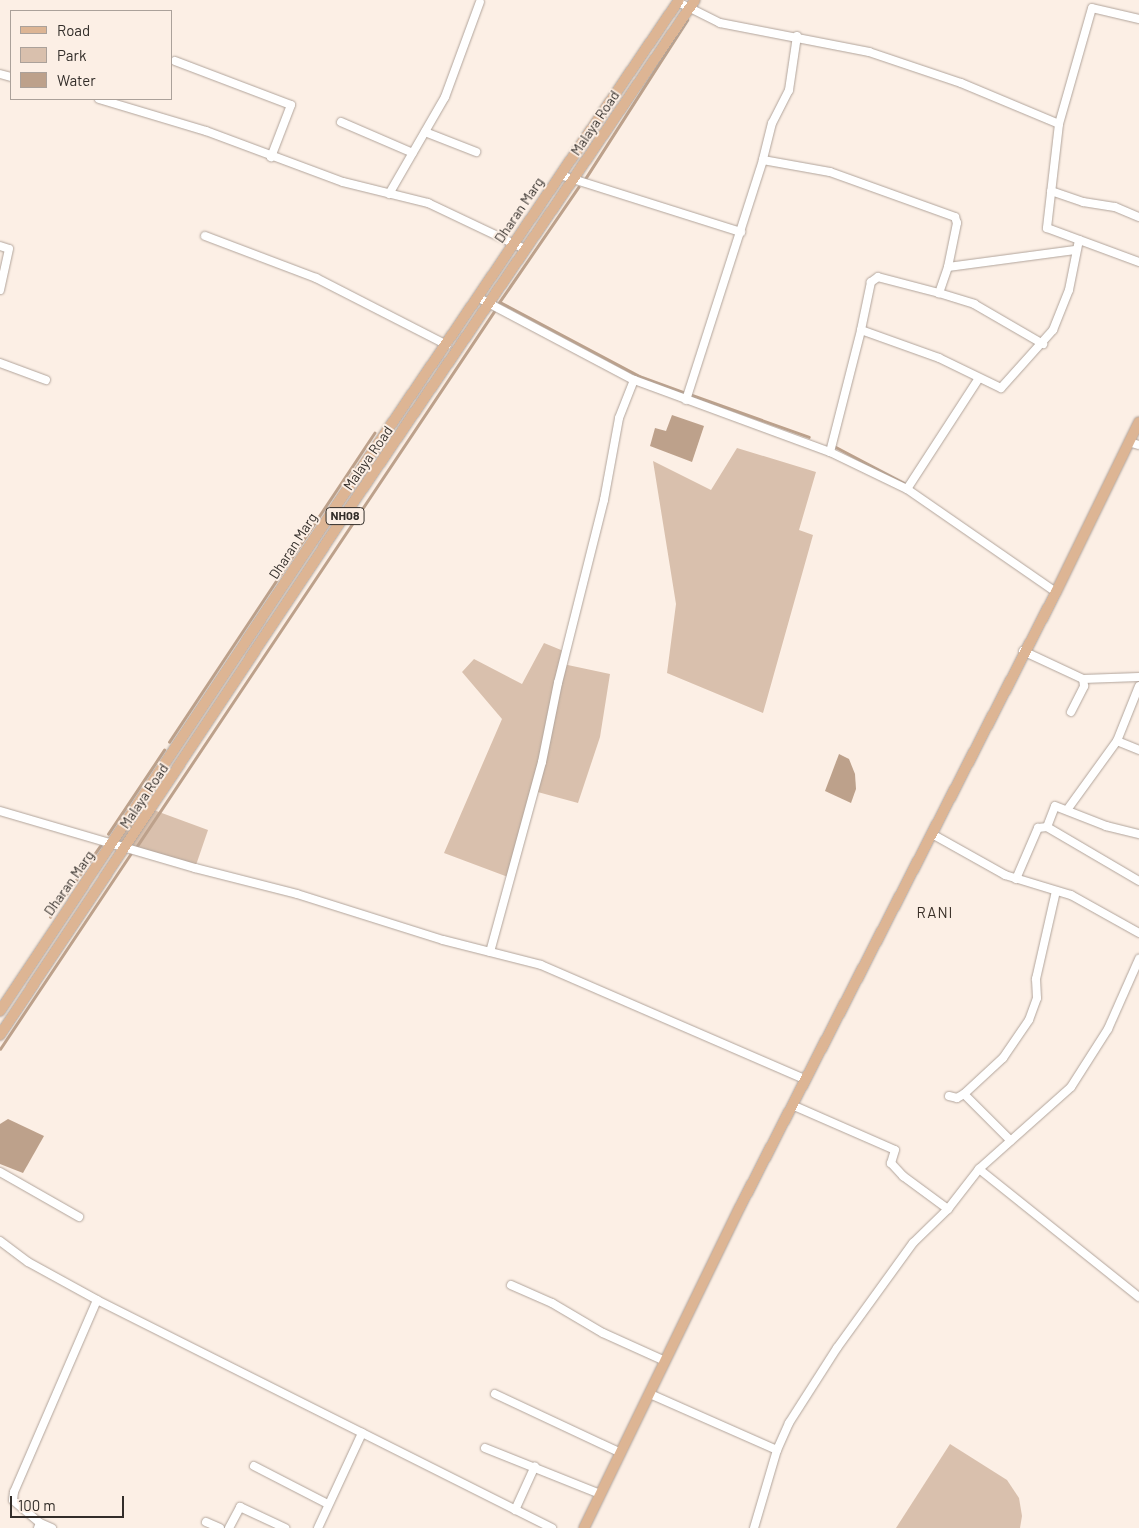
<!DOCTYPE html>
<html>
<head>
<meta charset="utf-8">
<style>
  body { margin:0 }
  #map { position:relative; width:1139px; height:1528px; overflow:hidden; background:#fcefe5; font-family:Barlow,sans-serif }
  div>[style] { position:absolute }
  .green>* { inset:0; background:#d9c0ad }
  .water>* { inset:0; background:#bda18b }
  .stream>* { height:2.5px; margin:-1.25px; padding:0 1.25px; transform-origin:1.25px; border-radius:1.25px; background:#bda18b }
  .roads { filter:drop-shadow(0 0 1px #b1a49b) drop-shadow(0 0 1px #b1a49b) }
  .minor>* { height:8px; margin:-4px; padding:0 4px; transform-origin:4px; border-radius:4px; background:#fff }
  .major>* { height:10px; margin:-5px; padding:0 5px; transform-origin:5px; border-radius:5px; background:#ddb594 }
  span { translate:-50% -50%; white-space:nowrap; text-align:center; line-height:1.15; -webkit-text-stroke:4px #fcefe5; paint-order:stroke }
  .shield-label span { padding:1px 4px; background:#fcefe5; border:1px solid; border-radius:4px; -webkit-text-stroke-width:0 }
  .shield-label { font-size:12px; color:#322d29; font-weight:700 }
  .street-label { font-size:14px; color:#322d29 }
  .neighbourhood-label { font-size:15px; color:#392f27; letter-spacing:1px }
  .legend { position:absolute; left:10px; top:10px; width:162px; height:90px; box-sizing:border-box; background:#fcefe5; border:1px solid #aba19a; margin:0; padding:6px 9px; list-style:none; font-size:15px; color:#322d29 }
  .legend li { display:flex; align-items:center; gap:10px; height:25px }
  .legend b { width:25px; border:1px solid #aba19a }
  .scale { position:absolute; left:10px; top:1496px; width:114px; height:22px; box-sizing:border-box; border:2px solid #322d29; border-top:0; padding-left:6px; font-size:15px; line-height:18px; white-space:nowrap; color:#322d29; -webkit-text-stroke:4px #fcefe5; paint-order:stroke }
</style>
</head>
<body>
<div id="map">
  <div class="green">
    <i style="clip-path:polygon(737px 448px,816px 472px,799px 530px,813px 535px,763px 713px,667px 673px,676px 604px,653px 461px,711px 490px)"></i>
    <i style="clip-path:polygon(544px 643px,566px 652px,563px 664px,610px 674px,600px 737px,578px 803px,534px 791px,511px 878px,444px 853px,502px 719px,462px 672px,474px 659px,522px 684px)"></i>
    <i style="clip-path:polygon(140px 805px,208px 830px,195px 868px,113px 843px)"></i>
    <i style="clip-path:polygon(950px 1444px,1007px 1480px,1019px 1498px,1022px 1516px,1020px 1528px,896px 1528px)"></i>
  </div>
  <div class="water">
    <i style="clip-path:polygon(672px 415px,704px 426px,692px 462px,650px 446px,655px 428px,666px 431px)"></i>
    <i style="clip-path:polygon(839px 754px,849px 759px,855px 774px,856px 789px,851px 803px,825px 791px)"></i>
    <i style="clip-path:polygon(8px 1119px,44px 1136px,23px 1173px,0 1164px,0 1124px)"></i>
  </div>
  <div class="stream">
    <i style="left:585px;top:179px;width:189px;rotate:-57.3deg"></i>
    <i style="left:579px;top:187px;width:140px;rotate:124.5deg"></i>
    <i style="left:500px;top:302px;width:157px;rotate:28deg"></i>
    <i style="left:639px;top:376px;width:47px;rotate:20deg"></i>
    <i style="left:692px;top:395px;width:124px;rotate:19.7deg"></i>
    <i style="left:834px;top:446px;width:79px;rotate:27.9deg"></i>
    <i style="left:169px;top:742px;width:371px;rotate:-56.4deg"></i>
    <i style="left:108px;top:834px;width:101px;rotate:-56.3deg"></i>
    <i style="left:137px;top:846px;width:645px;rotate:-56.26deg"></i>
    <i style="left:50px;top:917px;width:87px;rotate:-54.8deg"></i>
    <i style="left:0;top:1049px;width:234px;rotate:-56.2deg"></i>
  </div>
  <div class="roads">
    <div class="minor">
      <i style="left:678px;top:2px;width:47px;rotate:26.6deg"></i>
      <i style="left:720px;top:23px;width:152px;rotate:11deg"></i>
      <i style="left:869px;top:52px;width:97px;rotate:18.6deg"></i>
      <i style="left:961px;top:83px;width:106px;rotate:22.7deg"></i>
      <i style="left:1139px;top:19px;width:48px;rotate:-166.8deg"></i>
      <i style="left:1092px;top:8px;width:121px;rotate:105.9deg"></i>
      <i style="left:1059px;top:124px;width:105px;rotate:96.6deg"></i>
      <i style="left:1047px;top:228px;width:98px;rotate:20.3deg"></i>
      <i style="left:797px;top:36px;width:55px;rotate:98.4deg"></i>
      <i style="left:789px;top:90px;width:37px;rotate:117deg"></i>
      <i style="left:772px;top:123px;width:38px;rotate:104deg"></i>
      <i style="left:763px;top:160px;width:68px;rotate:10.2deg"></i>
      <i style="left:830px;top:172px;width:133px;rotate:19.8deg"></i>
      <i style="left:955px;top:217px;width:6px;rotate:72deg"></i>
      <i style="left:957px;top:223px;width:45px;rotate:101.6deg"></i>
      <i style="left:175px;top:61px;width:124px;rotate:20.8deg"></i>
      <i style="left:291px;top:105px;width:56px;rotate:111deg"></i>
      <i style="left:0;top:74px;width:11px;rotate:15deg"></i>
      <i style="left:99px;top:99px;width:112px;rotate:16.7deg"></i>
      <i style="left:206px;top:131px;width:146px;rotate:20.4deg"></i>
      <i style="left:343px;top:182px;width:88px;rotate:13.9deg"></i>
      <i style="left:428px;top:203px;width:107px;rotate:25.4deg"></i>
      <i style="left:341px;top:122px;width:78px;rotate:23.3deg"></i>
      <i style="left:425px;top:132px;width:55px;rotate:21.4deg"></i>
      <i style="left:560px;top:175px;width:190px;rotate:17.5deg"></i>
      <i style="left:1051px;top:191px;width:34px;rotate:19deg"></i>
      <i style="left:1083px;top:202px;width:32px;rotate:9deg"></i>
      <i style="left:1115px;top:207px;width:26px;rotate:23deg"></i>
      <i style="left:389px;top:194px;width:112px;rotate:-60deg"></i>
      <i style="left:445px;top:97px;width:101px;rotate:-69.8deg"></i>
      <i style="left:205px;top:236px;width:119px;rotate:20.7deg"></i>
      <i style="left:316px;top:278px;width:147px;rotate:27.1deg"></i>
      <i style="left:0;top:246px;width:9px;rotate:18deg"></i>
      <i style="left:9px;top:249px;width:42px;rotate:102.4deg"></i>
      <i style="left:1075px;top:250px;width:128px;rotate:172.4deg"></i>
      <i style="left:948px;top:267px;width:28px;rotate:109deg"></i>
      <i style="left:939px;top:293px;width:63px;rotate:-165.3deg"></i>
      <i style="left:878px;top:277px;width:9px;rotate:144deg"></i>
      <i style="left:871px;top:282px;width:49px;rotate:101.8deg"></i>
      <i style="left:861px;top:330px;width:83px;rotate:19.7deg"></i>
      <i style="left:939px;top:358px;width:69px;rotate:25.8deg"></i>
      <i style="left:1001px;top:388px;width:78px;rotate:-48.1deg"></i>
      <i style="left:1053px;top:330px;width:43px;rotate:-68.2deg"></i>
      <i style="left:1069px;top:290px;width:51px;rotate:-78.7deg"></i>
      <i style="left:939px;top:293px;width:37px;rotate:17deg"></i>
      <i style="left:974px;top:304px;width:80px;rotate:30.1deg"></i>
      <i style="left:477px;top:297px;width:178px;rotate:27.9deg"></i>
      <i style="left:634px;top:380px;width:209px;rotate:20.2deg"></i>
      <i style="left:830px;top:452px;width:85px;rotate:25.7deg"></i>
      <i style="left:907px;top:489px;width:181px;rotate:34.7deg"></i>
      <i style="left:0;top:363px;width:49px;rotate:20.3deg"></i>
      <i style="left:686px;top:400px;width:252px;rotate:-72.2deg"></i>
      <i style="left:1129px;top:442px;width:10px;rotate:17deg"></i>
      <i style="left:830px;top:452px;width:126px;rotate:-75.7deg"></i>
      <i style="left:907px;top:489px;width:132px;rotate:-57deg"></i>
      <i style="left:1023px;top:651px;width:66px;rotate:25deg"></i>
      <i style="left:1083px;top:679px;width:56px;rotate:-2deg"></i>
      <i style="left:1071px;top:712px;width:29px;rotate:-63deg"></i>
      <i style="left:1084px;top:686px;width:7px;rotate:-98deg"></i>
      <i style="left:1117px;top:741px;width:24px;rotate:22deg"></i>
      <i style="left:1067px;top:810px;width:85px;rotate:-54.1deg"></i>
      <i style="left:1117px;top:741px;width:59px;rotate:-68.2deg"></i>
      <i style="left:0;top:811px;width:203px;rotate:16.3deg"></i>
      <i style="left:195px;top:868px;width:105px;rotate:14.3deg"></i>
      <i style="left:297px;top:894px;width:153px;rotate:17.5deg"></i>
      <i style="left:443px;top:940px;width:101px;rotate:14.3deg"></i>
      <i style="left:541px;top:965px;width:288px;rotate:23.4deg"></i>
      <i style="left:1047px;top:827px;width:22px;rotate:-69deg"></i>
      <i style="left:1055px;top:806px;width:55px;rotate:21.4deg"></i>
      <i style="left:1106px;top:826px;width:34px;rotate:14deg"></i>
      <i style="left:932px;top:834px;width:84px;rotate:29.3deg"></i>
      <i style="left:1005px;top:875px;width:69px;rotate:16.9deg"></i>
      <i style="left:1071px;top:895px;width:78px;rotate:29.2deg"></i>
      <i style="left:1016px;top:879px;width:56px;rotate:-66.7deg"></i>
      <i style="left:1038px;top:828px;width:9px;rotate:-6deg"></i>
      <i style="left:1047px;top:827px;width:107px;rotate:30.4deg"></i>
      <i style="left:490px;top:952px;width:197px;rotate:-74.7deg"></i>
      <i style="left:542px;top:762px;width:81px;rotate:-78.6deg"></i>
      <i style="left:558px;top:683px;width:189px;rotate:-75.9deg"></i>
      <i style="left:604px;top:500px;width:83px;rotate:-79.6deg"></i>
      <i style="left:619px;top:418px;width:41px;rotate:-68.5deg"></i>
      <i style="left:964px;top:1094px;width:66px;rotate:45deg"></i>
      <i style="left:949px;top:1096px;width:8px;rotate:14deg"></i>
      <i style="left:957px;top:1098px;width:8px;rotate:-30deg"></i>
      <i style="left:964px;top:1094px;width:53px;rotate:-42.7deg"></i>
      <i style="left:1003px;top:1058px;width:46px;rotate:-55.6deg"></i>
      <i style="left:1029px;top:1020px;width:23px;rotate:-70deg"></i>
      <i style="left:1037px;top:998px;width:19px;rotate:-93deg"></i>
      <i style="left:1036px;top:979px;width:90px;rotate:-77.2deg"></i>
      <i style="left:792px;top:1105px;width:112px;rotate:23.6deg"></i>
      <i style="left:895px;top:1150px;width:14px;rotate:107deg"></i>
      <i style="left:891px;top:1163px;width:18px;rotate:47deg"></i>
      <i style="left:903px;top:1176px;width:56px;rotate:36.3deg"></i>
      <i style="left:979px;top:1169px;width:205px;rotate:38.7deg"></i>
      <i style="left:0;top:1172px;width:91px;rotate:29.7deg"></i>
      <i style="left:0;top:1241px;width:35px;rotate:37deg"></i>
      <i style="left:28px;top:1262px;width:79px;rotate:28.8deg"></i>
      <i style="left:97px;top:1300px;width:509px;rotate:26.62deg"></i>
      <i style="left:511px;top:1285px;width:45px;rotate:23.7deg"></i>
      <i style="left:552px;top:1303px;width:59px;rotate:30.5deg"></i>
      <i style="left:603px;top:1333px;width:68px;rotate:24.3deg"></i>
      <i style="left:495px;top:1394px;width:139px;rotate:25.1deg"></i>
      <i style="left:650px;top:1394px;width:139px;rotate:23.8deg"></i>
      <i style="left:485px;top:1448px;width:124px;rotate:21.8deg"></i>
      <i style="left:254px;top:1466px;width:83px;rotate:27.2deg"></i>
      <i style="left:515px;top:1510px;width:48px;rotate:-65.6deg"></i>
      <i style="left:206px;top:1522px;width:15px;rotate:23deg"></i>
      <i style="left:40px;top:1523px;width:13px;rotate:23deg"></i>
      <i style="left:38px;top:1528px;width:5px;rotate:-68deg"></i>
      <i style="left:40px;top:1523px;width:35px;rotate:-140deg"></i>
      <i style="left:13px;top:1500px;width:8px;rotate:-83deg"></i>
      <i style="left:14px;top:1492px;width:209px;rotate:-66.6deg"></i>
      <i style="left:229px;top:1528px;width:24px;rotate:-62deg"></i>
      <i style="left:240px;top:1507px;width:50px;rotate:25deg"></i>
      <i style="left:318px;top:1528px;width:105px;rotate:-65.1deg"></i>
      <i style="left:754px;top:1528px;width:81px;rotate:-73.6deg"></i>
      <i style="left:777px;top:1450px;width:30px;rotate:-66deg"></i>
      <i style="left:789px;top:1423px;width:89px;rotate:-57.4deg"></i>
      <i style="left:837px;top:1348px;width:130px;rotate:-54.1deg"></i>
      <i style="left:913px;top:1243px;width:49px;rotate:-44.2deg"></i>
      <i style="left:948px;top:1209px;width:51px;rotate:-52.2deg"></i>
      <i style="left:979px;top:1169px;width:123px;rotate:-41.7deg"></i>
      <i style="left:1071px;top:1087px;width:69px;rotate:-57.5deg"></i>
      <i style="left:1108px;top:1029px;width:77px;rotate:-66.1deg"></i>
    </div>
    <div class="major">
      <i style="left:0;top:1011px;width:617px;rotate:-56.36deg"></i>
      <i style="left:342px;top:497px;width:600px;rotate:-55.86deg"></i>
      <i style="left:0;top:1035px;width:638px;rotate:-56.43deg"></i>
      <i style="left:353px;top:503px;width:608px;rotate:-55.79deg"></i>
      <i style="left:584px;top:1528px;width:357px;rotate:-64.1deg"></i>
      <i style="left:740px;top:1207px;width:691px;rotate:-62.8deg"></i>
      <i style="left:1056px;top:592px;width:189px;rotate:-64deg"></i>
    </div>
  </div>
  <div class="shield-label">
    <span style="left:345px;top:516px">NH08</span>
  </div>
  <div class="street-label">
    <span style="left:595px;top:123px;rotate:-56deg">Malaya Road</span>
    <span style="left:519px;top:210px;rotate:-56deg">Dharan Marg</span>
    <span style="left:368px;top:458px;rotate:-55deg">Malaya Road</span>
    <span style="left:293px;top:546px;rotate:-57deg">Dharan Marg</span>
    <span style="left:144px;top:796px;rotate:-56deg">Malaya Road</span>
    <span style="left:69px;top:883px;rotate:-55deg">Dharan Marg</span>
  </div>
  <div class="neighbourhood-label">
    <span style="left:935px;top:913px">RANI</span>
  </div>
  <ul class="legend">
  <li><b style="height:6px;background:#ddb594"></b>Road</li>
  <li><b style="height:14px;background:#d9c0ad"></b>Park</li>
  <li><b style="height:14px;background:#bda18b"></b>Water</li>
  </ul>
  <div class="scale">100 m</div>
</div>
</body>
</html>
